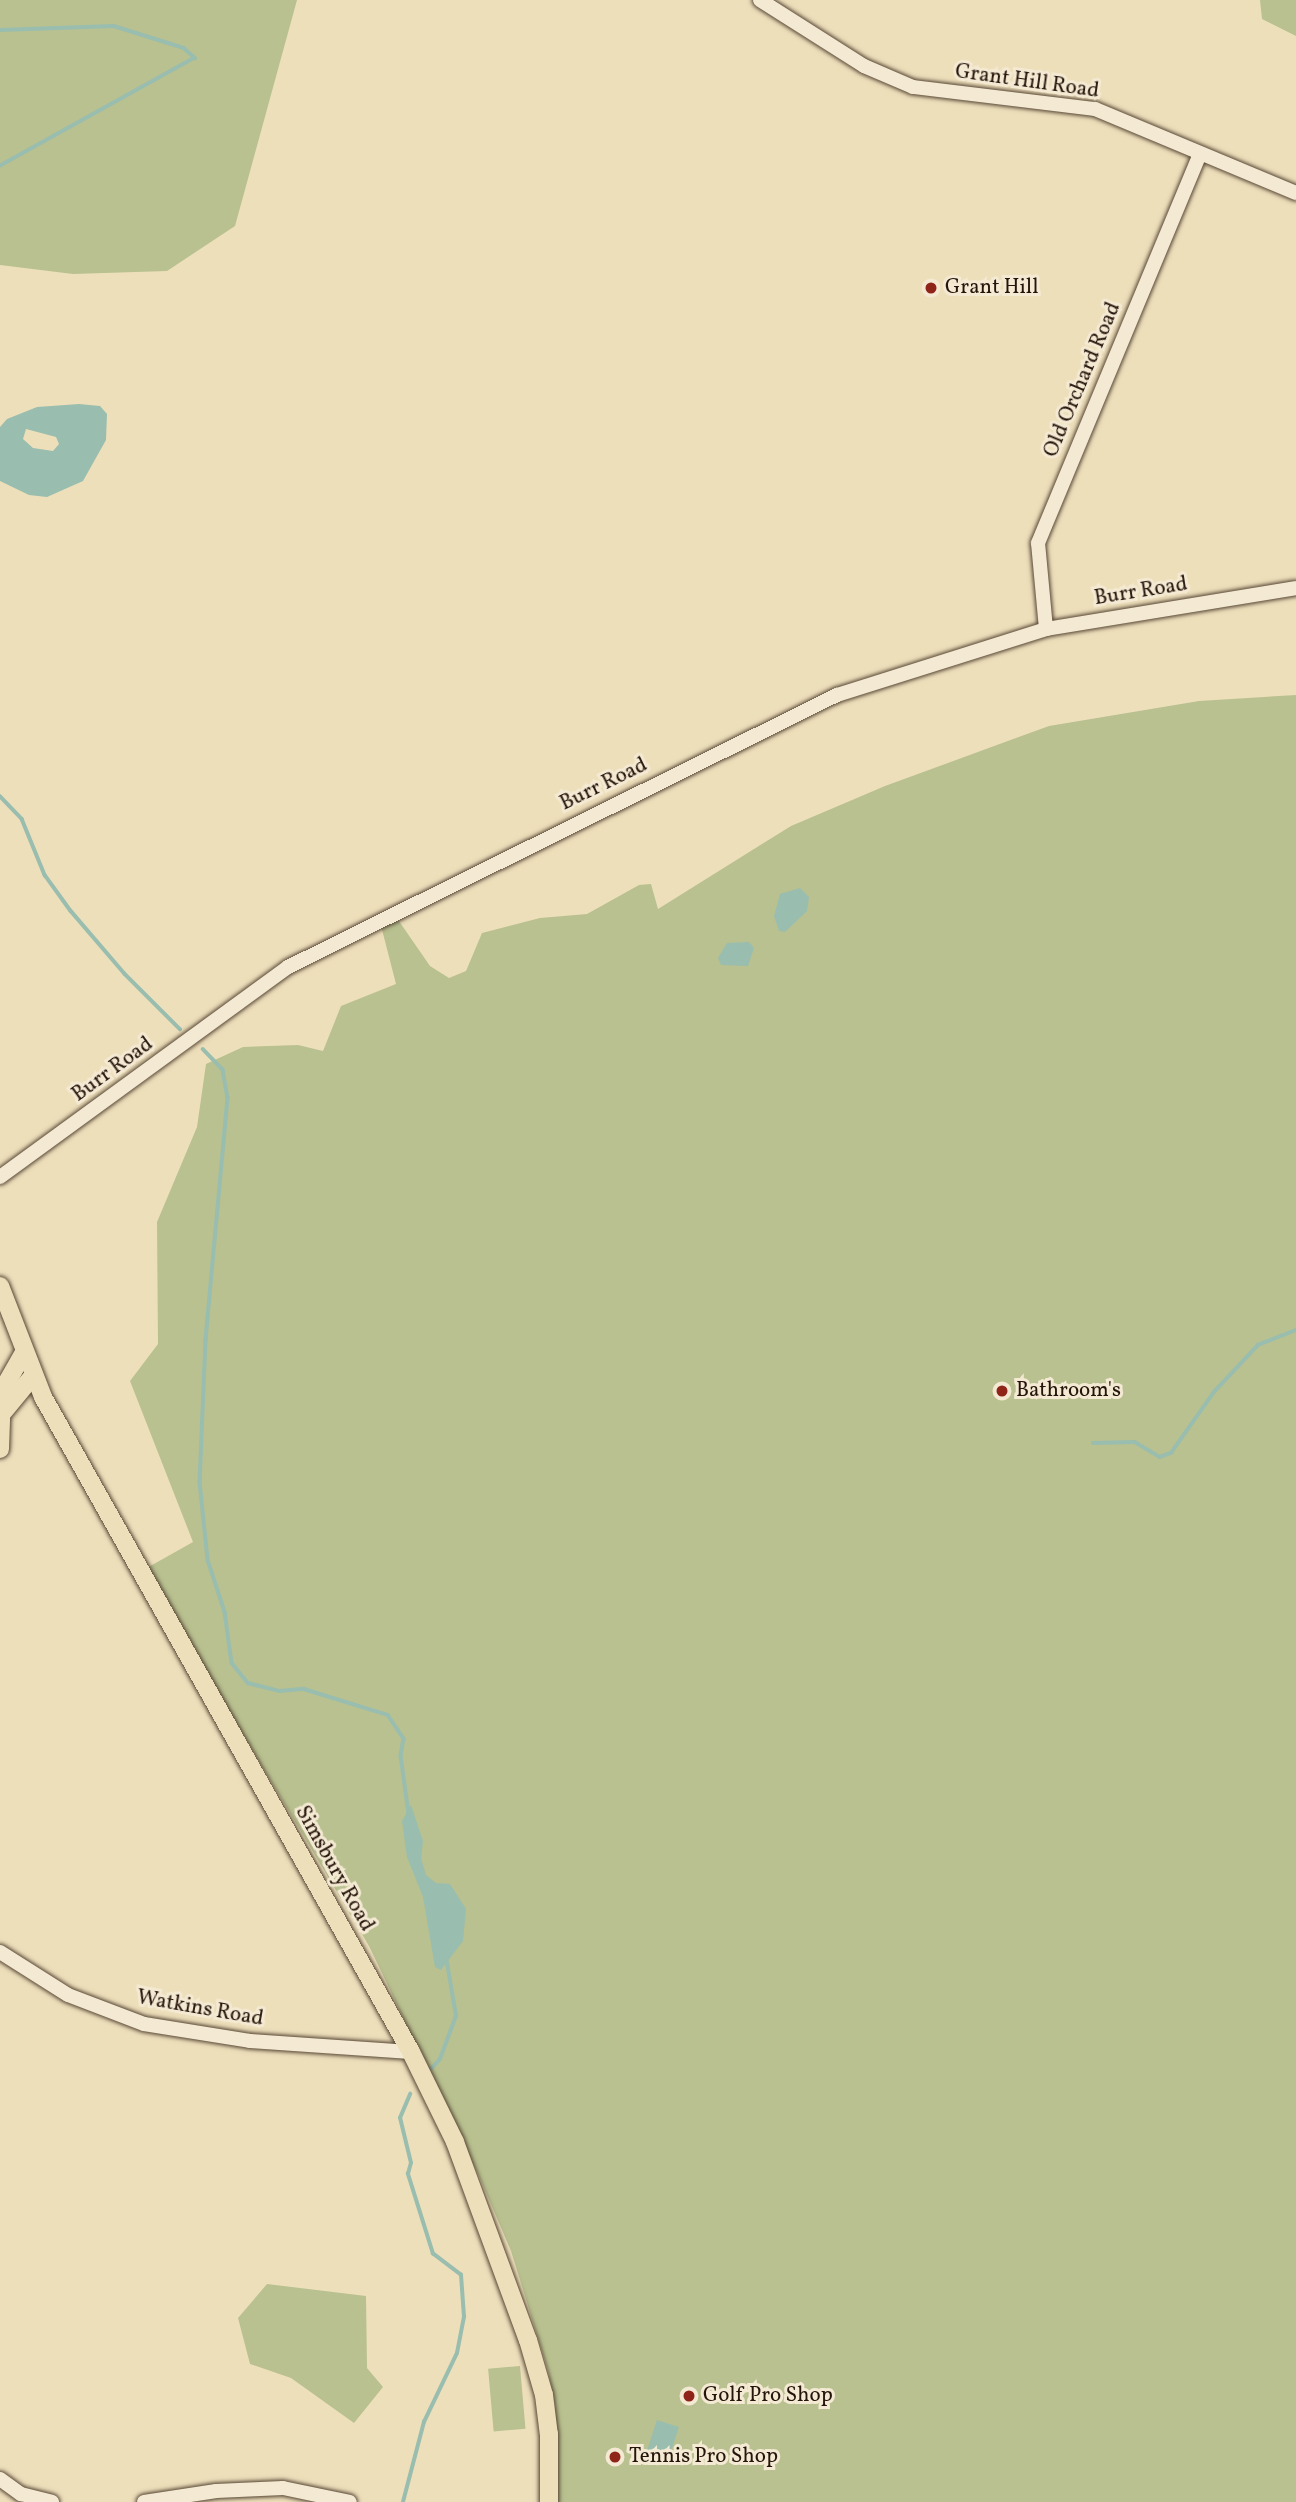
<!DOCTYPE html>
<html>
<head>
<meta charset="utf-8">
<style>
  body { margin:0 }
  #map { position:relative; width:1296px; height:2502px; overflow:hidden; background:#eedfbb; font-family:Vollkorn,serif }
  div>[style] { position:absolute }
  .green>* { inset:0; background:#b9c190; transform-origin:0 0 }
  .water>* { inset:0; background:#99bdae; transform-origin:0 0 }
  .stream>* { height:3.5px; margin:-1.75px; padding:0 1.75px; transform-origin:1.75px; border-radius:1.75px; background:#99bdae }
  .roads { filter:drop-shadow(0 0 2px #574736) drop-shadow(0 0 2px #574736) }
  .minor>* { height:14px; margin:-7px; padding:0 7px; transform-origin:7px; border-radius:7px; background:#f4ead3 }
  .major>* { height:18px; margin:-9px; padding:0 9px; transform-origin:9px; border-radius:9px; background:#eedfbb }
  .dots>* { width:19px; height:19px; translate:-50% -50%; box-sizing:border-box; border:4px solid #f4ead3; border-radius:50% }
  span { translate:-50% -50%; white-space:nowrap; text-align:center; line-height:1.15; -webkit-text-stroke:6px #f4ead3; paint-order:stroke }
  .street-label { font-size:21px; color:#25140a }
  .poi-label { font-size:21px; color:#25140a }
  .left { translate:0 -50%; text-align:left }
</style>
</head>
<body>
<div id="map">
  <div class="green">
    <i style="clip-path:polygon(0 0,297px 0,235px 226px,167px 271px,73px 274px,0 265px)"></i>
    <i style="clip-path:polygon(1260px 0,1296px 0,1296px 36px,1262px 19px)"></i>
    <i style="clip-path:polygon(1296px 695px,1296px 2502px,558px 2502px,555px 2405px,548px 2370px,511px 2251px,479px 2176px,369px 1946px,145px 1569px,193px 1542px,130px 1381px,158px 1344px,157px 1222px,197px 1127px,206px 1064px,243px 1047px,298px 1045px,323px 1051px,341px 1006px,396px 984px,379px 918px,392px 911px,430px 966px,449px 978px,466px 971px,482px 933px,540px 918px,587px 914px,639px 885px,651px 884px,658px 909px,791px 826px,885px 786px,1049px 726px,1199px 701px)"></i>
    <i style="clip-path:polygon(267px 2284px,366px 2296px,367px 2368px,383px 2387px,354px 2423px,291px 2378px,250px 2364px,238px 2318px)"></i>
    <i style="left:520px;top:2366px;width:63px;height:32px;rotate:85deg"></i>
  </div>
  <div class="water">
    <i style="clip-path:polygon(evenodd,79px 404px,100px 406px,107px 414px,106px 440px,83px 481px,47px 497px,29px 495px,0 481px,0 427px,7px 419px,37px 407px,79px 404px,26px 429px,56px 437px,59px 444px,53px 451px,33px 448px,23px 439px,26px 429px)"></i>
    <i style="clip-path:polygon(800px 888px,809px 897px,807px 911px,785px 932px,779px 931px,774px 916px,780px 894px)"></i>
    <i style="clip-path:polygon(749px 942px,754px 948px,748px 966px,721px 965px,718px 958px,727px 943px)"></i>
    <i style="clip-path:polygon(411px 1805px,423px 1841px,421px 1858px,426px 1875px,436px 1883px,450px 1884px,466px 1909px,463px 1941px,441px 1970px,435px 1967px,423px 1897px,407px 1857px,402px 1821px)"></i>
    <i style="left:657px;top:2420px;width:23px;height:39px;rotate:18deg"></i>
  </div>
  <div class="stream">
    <i style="left:0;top:30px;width:114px;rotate:-2deg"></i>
    <i style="left:114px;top:26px;width:73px;rotate:17.4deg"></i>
    <i style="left:184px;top:48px;width:15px;rotate:42deg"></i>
    <i style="left:195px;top:58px;width:223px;rotate:151deg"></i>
    <i style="left:0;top:796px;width:32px;rotate:46deg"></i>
    <i style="left:22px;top:819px;width:61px;rotate:67.7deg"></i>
    <i style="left:45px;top:875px;width:44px;rotate:54.2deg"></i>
    <i style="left:71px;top:911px;width:83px;rotate:49.4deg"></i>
    <i style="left:125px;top:974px;width:78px;rotate:45deg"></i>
    <i style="left:203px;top:1049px;width:29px;rotate:46deg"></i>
    <i style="left:223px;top:1070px;width:28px;rotate:80deg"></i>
    <i style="left:228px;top:1098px;width:243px;rotate:95.2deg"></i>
    <i style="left:206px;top:1340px;width:142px;rotate:92.4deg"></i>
    <i style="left:200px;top:1482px;width:78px;rotate:84.1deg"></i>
    <i style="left:208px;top:1560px;width:55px;rotate:71.9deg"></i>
    <i style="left:225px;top:1612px;width:51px;rotate:82.2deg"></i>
    <i style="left:232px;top:1663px;width:26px;rotate:51deg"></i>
    <i style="left:248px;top:1683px;width:33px;rotate:14deg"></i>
    <i style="left:280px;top:1691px;width:24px;rotate:-5deg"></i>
    <i style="left:304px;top:1689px;width:88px;rotate:17.2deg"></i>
    <i style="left:388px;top:1715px;width:29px;rotate:56deg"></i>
    <i style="left:404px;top:1739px;width:17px;rotate:100deg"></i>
    <i style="left:401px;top:1756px;width:59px;rotate:82.1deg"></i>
    <i style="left:1093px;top:1443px;width:42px;rotate:-1.4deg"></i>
    <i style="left:1135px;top:1442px;width:29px;rotate:31deg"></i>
    <i style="left:1160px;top:1457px;width:12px;rotate:-20deg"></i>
    <i style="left:1171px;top:1453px;width:75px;rotate:-54.8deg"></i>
    <i style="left:1214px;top:1392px;width:64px;rotate:-46.9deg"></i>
    <i style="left:1258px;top:1345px;width:41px;rotate:-21.5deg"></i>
    <i style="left:431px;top:2069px;width:13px;rotate:-48deg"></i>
    <i style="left:440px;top:2059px;width:46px;rotate:-69.6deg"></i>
    <i style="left:456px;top:2016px;width:54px;rotate:-99.6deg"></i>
    <i style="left:403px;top:2502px;width:83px;rotate:-75.3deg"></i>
    <i style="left:424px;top:2422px;width:76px;rotate:-64.4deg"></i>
    <i style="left:457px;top:2353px;width:37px;rotate:-79deg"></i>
    <i style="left:464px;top:2317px;width:42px;rotate:-94.1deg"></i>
    <i style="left:461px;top:2275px;width:35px;rotate:-143deg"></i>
    <i style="left:433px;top:2254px;width:84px;rotate:-107.4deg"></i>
    <i style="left:408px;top:2174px;width:11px;rotate:-75deg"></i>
    <i style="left:411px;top:2163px;width:46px;rotate:-103.7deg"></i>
    <i style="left:400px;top:2118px;width:26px;rotate:-67deg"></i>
  </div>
  <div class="roads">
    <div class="minor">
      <i style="left:760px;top:0;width:123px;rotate:32.4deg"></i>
      <i style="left:864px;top:66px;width:53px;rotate:23.2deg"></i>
      <i style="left:913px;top:87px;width:183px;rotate:6.9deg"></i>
      <i style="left:1095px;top:109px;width:218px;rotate:22.7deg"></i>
      <i style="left:1046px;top:629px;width:86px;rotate:-95.3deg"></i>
      <i style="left:1038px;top:543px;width:422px;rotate:-67.4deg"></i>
      <i style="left:0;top:1177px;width:356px;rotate:-36.1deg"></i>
      <i style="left:288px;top:967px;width:613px;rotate:-26.36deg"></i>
      <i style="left:837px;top:695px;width:219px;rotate:-17.5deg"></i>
      <i style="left:1046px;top:629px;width:253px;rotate:-9.3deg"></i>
      <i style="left:0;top:1952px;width:80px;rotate:32.3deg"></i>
      <i style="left:68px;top:1995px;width:81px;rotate:20.9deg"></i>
      <i style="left:144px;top:2024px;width:107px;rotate:9.1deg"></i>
      <i style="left:250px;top:2041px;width:161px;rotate:3.9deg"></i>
      <i style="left:0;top:2479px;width:26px;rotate:36deg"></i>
      <i style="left:21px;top:2494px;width:32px;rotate:14deg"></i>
      <i style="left:144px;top:2502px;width:73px;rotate:-8.7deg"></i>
      <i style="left:216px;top:2491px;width:67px;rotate:-2.6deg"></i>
      <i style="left:283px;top:2488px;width:68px;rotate:11.8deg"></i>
    </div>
    <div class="major">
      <i style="left:0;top:1286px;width:119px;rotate:68.8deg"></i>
      <i style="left:43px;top:1397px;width:751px;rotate:60.67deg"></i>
      <i style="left:411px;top:2052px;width:100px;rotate:63.9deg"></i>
      <i style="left:455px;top:2142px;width:211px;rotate:69.8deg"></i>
      <i style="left:528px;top:2340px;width:57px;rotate:73.8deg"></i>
      <i style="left:544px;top:2395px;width:39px;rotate:83deg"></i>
      <i style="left:549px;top:2434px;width:68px;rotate:90deg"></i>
      <i style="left:4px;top:1411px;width:45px;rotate:-50.4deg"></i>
      <i style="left:0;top:1449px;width:58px;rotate:-88deg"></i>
      <i style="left:2px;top:1391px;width:43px;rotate:-60.4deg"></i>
    </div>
  </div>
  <div class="dots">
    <i style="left:931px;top:288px;background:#8f2418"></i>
    <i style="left:1002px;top:1391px;background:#8f2418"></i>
    <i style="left:689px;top:2396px;background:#8f2418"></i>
    <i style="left:615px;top:2457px;background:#8f2418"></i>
  </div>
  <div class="street-label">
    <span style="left:1027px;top:82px;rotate:8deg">Grant Hill Road</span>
    <span style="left:1083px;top:380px;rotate:-67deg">Old Orchard Road</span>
    <span style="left:1141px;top:592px;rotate:-9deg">Burr Road</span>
    <span style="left:604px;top:785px;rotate:-26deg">Burr Road</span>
    <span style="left:113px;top:1070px;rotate:-36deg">Burr Road</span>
    <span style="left:334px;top:1869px;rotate:61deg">Simsbury Road</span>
    <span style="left:200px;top:2009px;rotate:10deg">Watkins Road</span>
  </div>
  <div class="poi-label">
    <span class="left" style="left:945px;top:288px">Grant Hill</span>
    <span class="left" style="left:1016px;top:1391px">Bathroom's</span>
    <span class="left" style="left:703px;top:2396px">Golf Pro Shop</span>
    <span class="left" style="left:629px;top:2457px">Tennis Pro Shop</span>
  </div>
</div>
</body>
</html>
